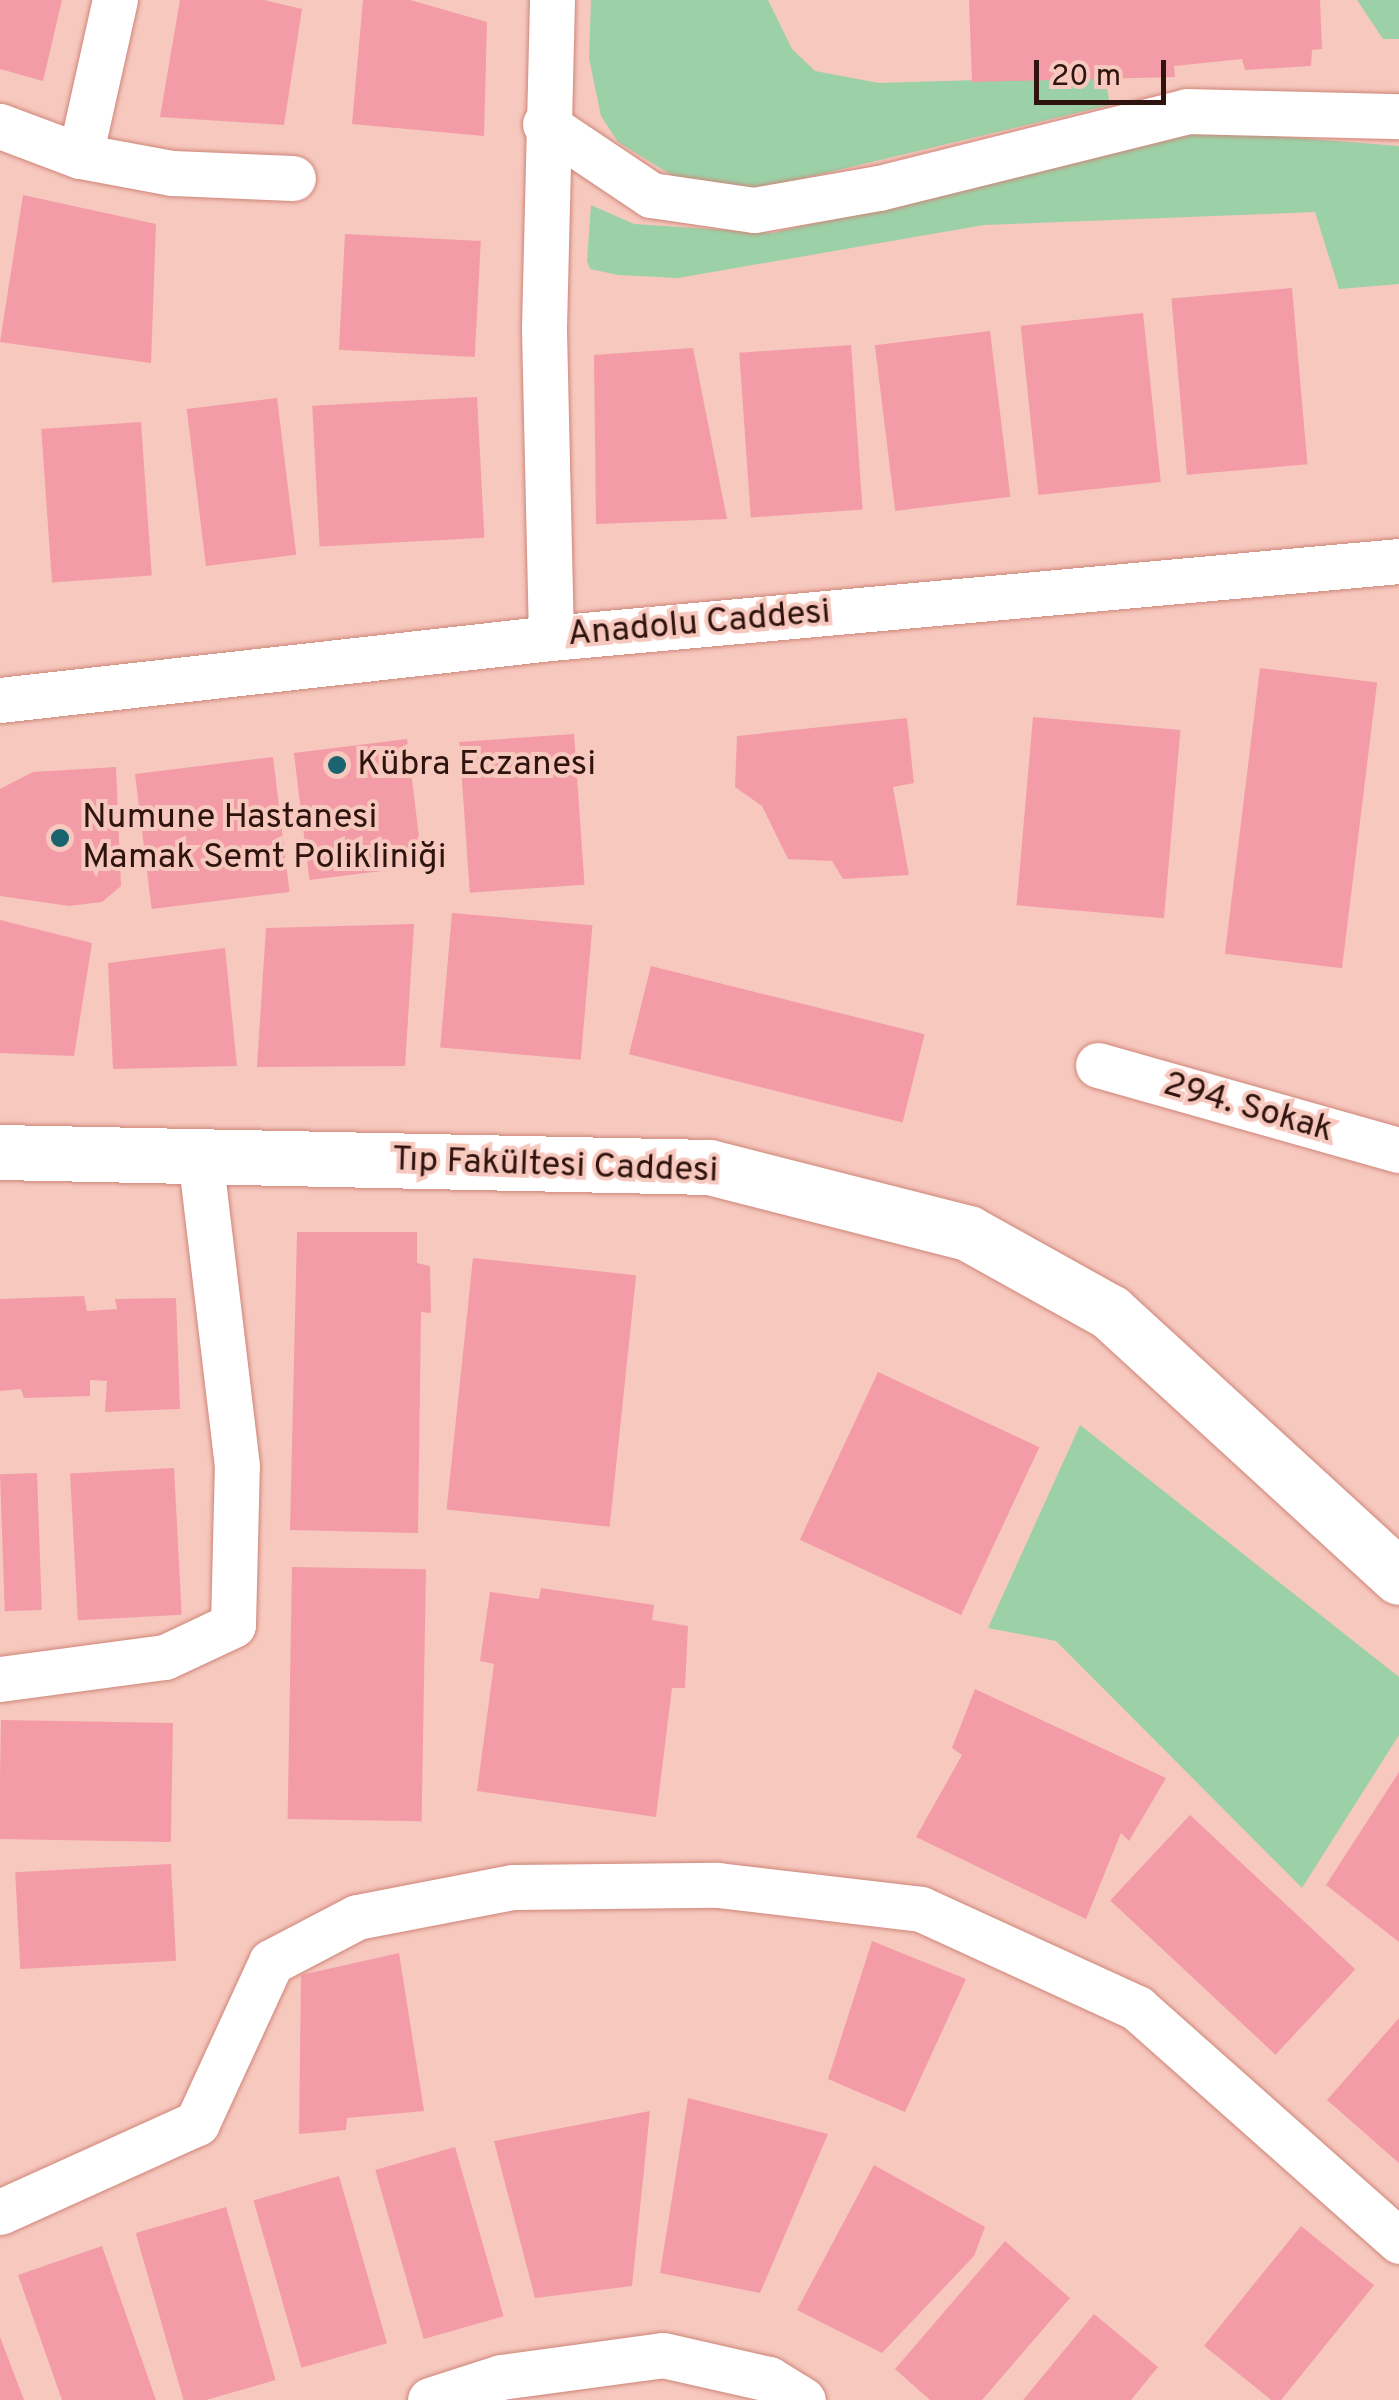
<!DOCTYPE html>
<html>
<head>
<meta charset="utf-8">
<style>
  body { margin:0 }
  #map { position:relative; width:1399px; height:2400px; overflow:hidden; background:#f7c8be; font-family:Overpass,sans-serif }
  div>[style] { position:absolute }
  .green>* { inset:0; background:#9cd1a8 }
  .building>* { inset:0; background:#f39ca7; transform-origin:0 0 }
  .roads { filter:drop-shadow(0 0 2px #ce8578) drop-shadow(0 0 2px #ce8578) }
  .minor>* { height:45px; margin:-22.5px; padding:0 22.5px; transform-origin:22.5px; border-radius:22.5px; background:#fff }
  .major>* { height:55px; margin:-27.5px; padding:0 27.5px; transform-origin:27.5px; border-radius:27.5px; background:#fff }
  .dots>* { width:28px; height:28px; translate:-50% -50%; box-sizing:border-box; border:5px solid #f7c8be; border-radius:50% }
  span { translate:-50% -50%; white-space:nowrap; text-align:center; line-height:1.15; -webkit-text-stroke:8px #f7c8be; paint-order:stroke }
  .street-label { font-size:35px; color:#2e130e }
  .poi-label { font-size:35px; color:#2e130e }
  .left { translate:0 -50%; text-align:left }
  .scale { position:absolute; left:1034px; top:60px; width:132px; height:45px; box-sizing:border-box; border:5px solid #2e130e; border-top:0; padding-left:12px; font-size:30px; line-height:35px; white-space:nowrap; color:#2e130e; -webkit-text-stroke:8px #f7c8be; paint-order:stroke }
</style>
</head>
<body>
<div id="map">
  <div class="green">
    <i style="clip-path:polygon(591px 0,768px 0,792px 49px,815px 71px,879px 83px,1105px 76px,1110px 105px,738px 194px,678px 179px,618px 142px,601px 116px,589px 58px)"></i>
    <i style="clip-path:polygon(1357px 0,1399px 0,1399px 39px,1383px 39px)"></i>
    <i style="clip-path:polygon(1208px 131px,1399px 146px,1399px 284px,1339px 289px,1315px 212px,984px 225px,678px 278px,618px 275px,590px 269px,587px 261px,591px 205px,634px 224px,772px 233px)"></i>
    <i style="clip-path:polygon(1080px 1425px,1399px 1677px,1399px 1735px,1302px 1888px,1056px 1641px,988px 1628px)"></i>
  </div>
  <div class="building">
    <i style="clip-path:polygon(0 0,62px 0,43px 81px,0 69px)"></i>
    <i style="clip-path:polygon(180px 0,264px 0,302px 9px,284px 125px,160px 117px)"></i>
    <i style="clip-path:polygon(363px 0,410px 0,487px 22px,484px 136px,352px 124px)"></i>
    <i style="clip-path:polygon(969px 0,1320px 0,1322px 49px,1312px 50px,1311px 66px,1245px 70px,1242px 59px,1174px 66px,1175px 77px,972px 82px)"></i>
    <i style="clip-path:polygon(23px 195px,156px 224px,151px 363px,0 342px)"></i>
    <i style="left:345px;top:234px;width:136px;height:116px;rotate:3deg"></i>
    <i style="left:1292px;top:288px;width:177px;height:121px;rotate:85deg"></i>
    <i style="left:1143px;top:313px;width:170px;height:123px;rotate:84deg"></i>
    <i style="left:990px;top:331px;width:167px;height:116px;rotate:83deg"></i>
    <i style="left:851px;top:345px;width:165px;height:112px;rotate:86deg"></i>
    <i style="clip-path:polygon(693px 348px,727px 519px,596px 524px,594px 355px)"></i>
    <i style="left:477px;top:397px;width:141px;height:165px;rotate:87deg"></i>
    <i style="left:277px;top:398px;width:158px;height:91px;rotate:83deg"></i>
    <i style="left:141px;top:422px;width:154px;height:100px;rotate:86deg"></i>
    <i style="left:1260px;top:668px;width:118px;height:288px;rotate:7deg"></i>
    <i style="left:1033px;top:717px;width:148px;height:189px;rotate:5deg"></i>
    <i style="clip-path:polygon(907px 718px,914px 783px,893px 787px,909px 875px,843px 879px,832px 861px,788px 859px,762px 806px,735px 787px,737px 736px)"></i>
    <i style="left:574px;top:734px;width:151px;height:115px;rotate:86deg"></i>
    <i style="left:407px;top:739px;width:128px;height:114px;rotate:83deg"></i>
    <i style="left:273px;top:757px;width:136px;height:139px;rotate:83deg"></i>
    <i style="clip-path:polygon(116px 767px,121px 886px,102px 902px,69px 906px,0 896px,0 789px,33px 772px)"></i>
    <i style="left:452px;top:913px;width:141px;height:135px;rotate:5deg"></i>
    <i style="clip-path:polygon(0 920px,92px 943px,74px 1056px,0 1053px)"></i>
    <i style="clip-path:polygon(414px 924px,405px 1066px,257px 1067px,266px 928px)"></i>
    <i style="clip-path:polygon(225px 948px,237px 1066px,113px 1069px,108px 963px)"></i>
    <i style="left:651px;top:966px;width:282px;height:91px;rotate:14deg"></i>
    <i style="clip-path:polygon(297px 1232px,417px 1232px,417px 1263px,430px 1266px,431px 1313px,421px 1312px,418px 1533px,290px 1530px)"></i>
    <i style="left:473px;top:1258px;width:164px;height:253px;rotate:6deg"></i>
    <i style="clip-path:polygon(84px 1296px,87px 1311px,117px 1309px,115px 1299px,176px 1298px,180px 1409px,105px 1412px,107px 1381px,90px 1380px,90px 1396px,24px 1398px,21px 1389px,0 1391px,0 1299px)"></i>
    <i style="left:878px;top:1372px;width:178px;height:185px;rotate:25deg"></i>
    <i style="left:174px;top:1468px;width:147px;height:104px;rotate:87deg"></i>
    <i style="left:37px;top:1473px;width:137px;height:37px;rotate:88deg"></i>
    <i style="left:292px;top:1567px;width:134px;height:252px;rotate:1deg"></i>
    <i style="clip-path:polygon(541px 1588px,654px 1605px,652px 1620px,688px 1626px,685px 1688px,672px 1688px,656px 1817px,477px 1791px,494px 1664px,480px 1661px,490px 1592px,539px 1599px)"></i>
    <i style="clip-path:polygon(975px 1689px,1166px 1778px,1129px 1841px,1121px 1833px,1086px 1919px,916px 1837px,962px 1755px,952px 1748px)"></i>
    <i style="left:1px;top:1720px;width:172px;height:119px;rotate:1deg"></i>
    <i style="clip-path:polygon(1399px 1772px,1399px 1942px,1326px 1885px)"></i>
    <i style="left:1190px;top:1815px;width:226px;height:117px;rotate:43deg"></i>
    <i style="left:171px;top:1864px;width:97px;height:156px;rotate:87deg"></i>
    <i style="clip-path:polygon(872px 1941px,966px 1979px,905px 2112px,828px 2079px)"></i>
    <i style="clip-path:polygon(399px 1953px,424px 2111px,347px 2118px,346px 2130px,299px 2134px,301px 1975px)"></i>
    <i style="clip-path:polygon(1399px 2018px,1399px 2163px,1327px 2100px)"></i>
    <i style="clip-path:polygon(688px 2098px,828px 2134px,760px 2293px,660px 2273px)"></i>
    <i style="clip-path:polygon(650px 2111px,632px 2286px,535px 2298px,494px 2141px)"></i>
    <i style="left:455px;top:2147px;width:176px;height:83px;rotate:74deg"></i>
    <i style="clip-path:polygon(874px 2165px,985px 2227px,974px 2256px,882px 2353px,797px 2310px)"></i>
    <i style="left:339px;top:2176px;width:174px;height:89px;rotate:74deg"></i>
    <i style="left:226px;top:2207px;width:180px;height:94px;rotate:74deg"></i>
    <i style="left:1301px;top:2226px;width:94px;height:154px;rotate:39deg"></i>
    <i style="clip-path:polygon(1005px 2241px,1070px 2298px,982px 2400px,930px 2400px,895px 2369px)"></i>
    <i style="clip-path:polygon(102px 2246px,156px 2400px,62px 2400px,18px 2275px)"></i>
    <i style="clip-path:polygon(1094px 2314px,1158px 2367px,1131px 2400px,1023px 2400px)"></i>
    <i style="clip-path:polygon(0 2337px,24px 2400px,0 2400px)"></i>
  </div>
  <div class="roads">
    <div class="minor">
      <i style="left:545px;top:124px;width:128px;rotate:33.8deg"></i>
      <i style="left:651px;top:195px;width:104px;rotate:8.3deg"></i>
      <i style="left:754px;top:210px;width:127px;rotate:-10deg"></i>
      <i style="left:879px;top:188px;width:317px;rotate:-14deg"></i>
      <i style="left:1187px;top:111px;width:212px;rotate:1.4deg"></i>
      <i style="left:0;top:126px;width:85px;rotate:20.6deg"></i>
      <i style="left:80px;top:156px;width:160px;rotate:-77.4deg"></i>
      <i style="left:80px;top:156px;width:94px;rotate:10.5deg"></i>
      <i style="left:172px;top:173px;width:121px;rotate:2.4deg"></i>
      <i style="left:551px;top:638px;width:310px;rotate:-91.3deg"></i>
      <i style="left:544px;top:328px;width:328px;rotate:-88.6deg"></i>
      <i style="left:0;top:700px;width:554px;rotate:-6.42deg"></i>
      <i style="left:551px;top:638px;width:851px;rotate:-5.19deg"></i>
      <i style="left:1098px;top:1065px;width:313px;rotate:15.8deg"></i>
      <i style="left:0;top:1679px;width:166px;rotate:-7.6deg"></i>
      <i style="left:165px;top:1657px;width:75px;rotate:-25.2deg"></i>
      <i style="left:233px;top:1625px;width:159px;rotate:-88.6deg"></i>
      <i style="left:237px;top:1466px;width:314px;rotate:-96.8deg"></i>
      <i style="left:0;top:2212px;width:216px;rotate:-24.3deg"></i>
      <i style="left:197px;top:2123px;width:177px;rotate:-65.3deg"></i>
      <i style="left:271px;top:1962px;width:97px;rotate:-27.6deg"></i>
      <i style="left:357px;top:1917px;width:159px;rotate:-10.9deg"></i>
      <i style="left:513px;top:1887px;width:205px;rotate:-0.6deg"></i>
      <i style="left:718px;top:1885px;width:204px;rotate:6.7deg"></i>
      <i style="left:921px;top:1909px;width:238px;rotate:24.6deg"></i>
      <i style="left:1137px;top:2008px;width:351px;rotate:41.6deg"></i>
      <i style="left:430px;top:2400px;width:75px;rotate:-17.9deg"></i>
      <i style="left:501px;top:2377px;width:163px;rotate:-7.7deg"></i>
      <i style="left:663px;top:2355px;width:109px;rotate:12.8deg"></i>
      <i style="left:769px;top:2379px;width:40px;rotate:32deg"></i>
    </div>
    <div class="major">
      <i style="left:0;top:1152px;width:709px;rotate:1.21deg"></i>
      <i style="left:709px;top:1167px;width:267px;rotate:14.3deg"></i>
      <i style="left:968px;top:1233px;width:162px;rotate:29.1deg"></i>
      <i style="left:1110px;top:1312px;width:392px;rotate:42.5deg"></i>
    </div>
  </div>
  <div class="dots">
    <i style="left:337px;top:765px;background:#1a6470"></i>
    <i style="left:60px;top:838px;background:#1a6470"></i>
  </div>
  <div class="street-label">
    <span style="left:699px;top:624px;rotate:-5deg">Anadolu Caddesi</span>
    <span style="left:1248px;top:1108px;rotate:16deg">294. Sokak</span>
    <span style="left:555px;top:1166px;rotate:2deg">Tıp Fakültesi Caddesi</span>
  </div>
  <div class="poi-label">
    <span class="left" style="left:357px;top:765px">Kübra Eczanesi</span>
    <span class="left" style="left:82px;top:838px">Numune Hastanesi<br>Mamak Semt Polikliniği</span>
  </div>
  <div class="scale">20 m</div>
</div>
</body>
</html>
